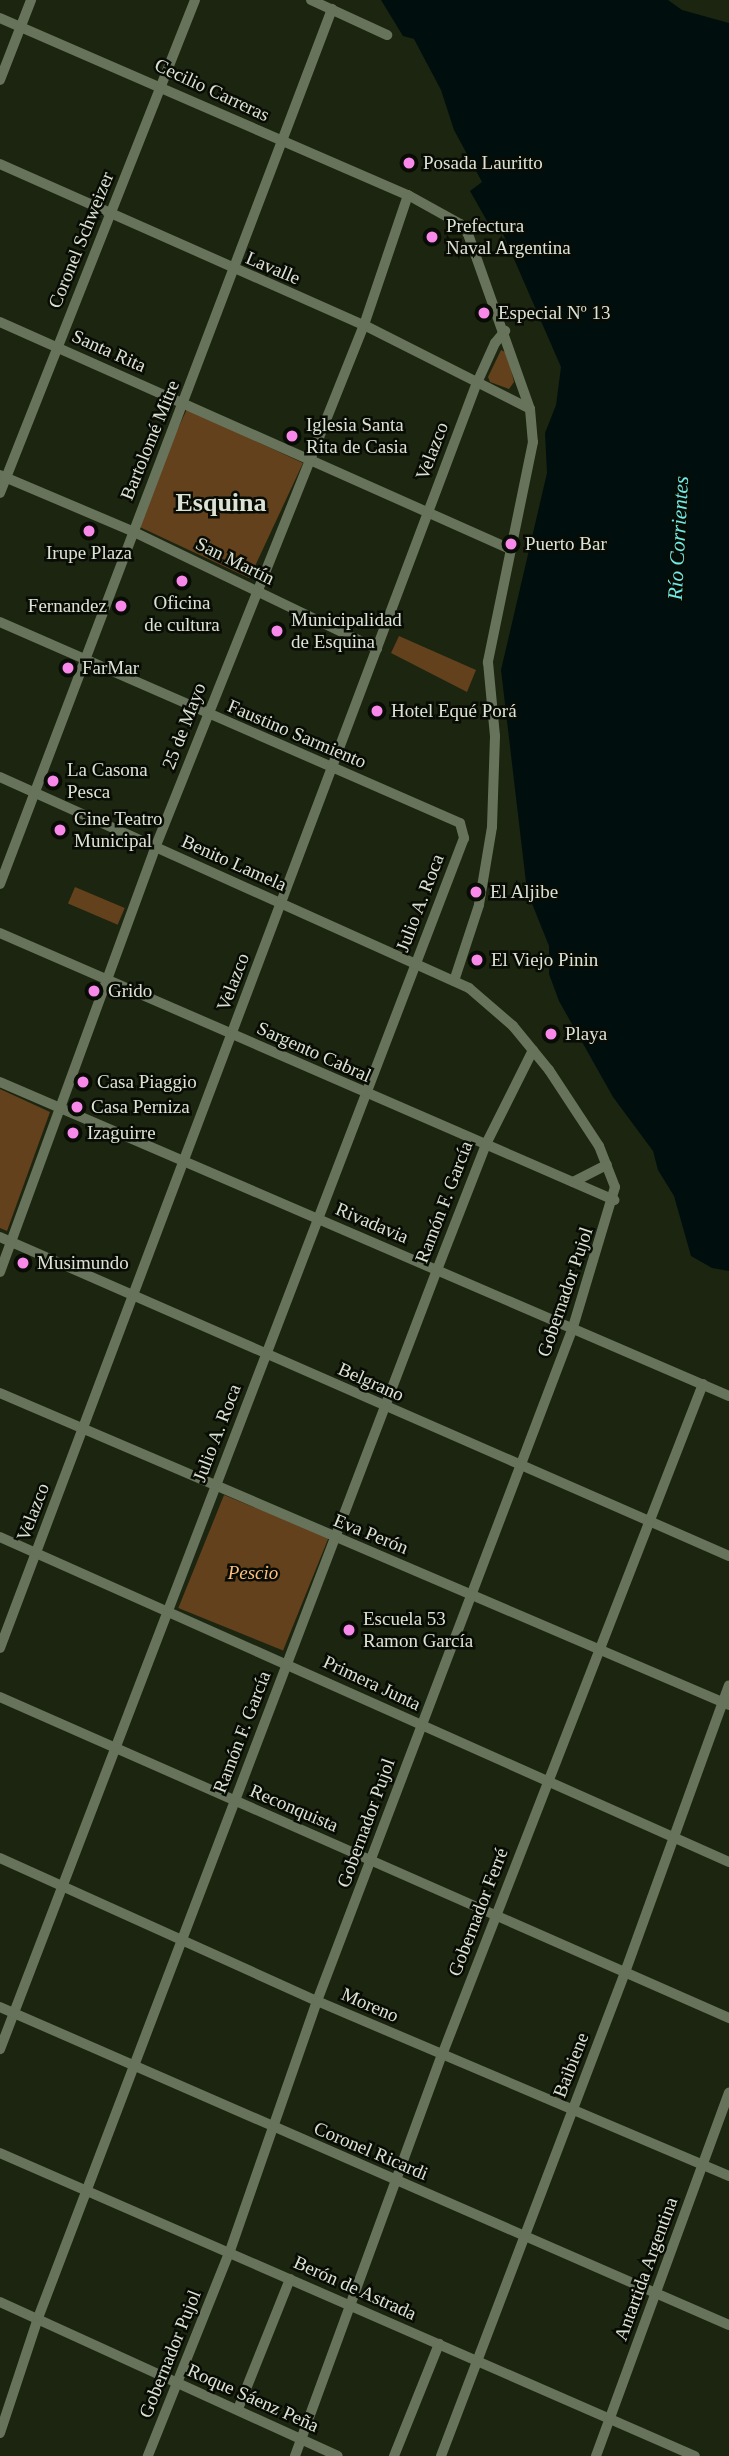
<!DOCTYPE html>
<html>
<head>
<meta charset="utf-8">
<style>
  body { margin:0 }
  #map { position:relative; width:729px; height:2456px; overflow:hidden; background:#1b250f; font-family:Georgia,serif }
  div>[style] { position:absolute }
  .green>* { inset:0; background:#62411c; transform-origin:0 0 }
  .water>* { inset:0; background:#000f0e }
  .minor>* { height:10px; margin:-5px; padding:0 5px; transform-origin:5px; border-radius:5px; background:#67735a }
  .dots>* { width:19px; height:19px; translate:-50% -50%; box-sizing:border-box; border:4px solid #080c04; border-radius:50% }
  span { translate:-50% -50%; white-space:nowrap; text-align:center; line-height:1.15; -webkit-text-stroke:5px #080c04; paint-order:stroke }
  .street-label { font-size:19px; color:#dce3d5 }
  .poi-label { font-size:19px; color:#dce3d5 }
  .left { translate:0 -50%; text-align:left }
  .right { translate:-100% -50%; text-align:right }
  .park-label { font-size:19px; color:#ffbe7c; font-style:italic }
  .water-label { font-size:21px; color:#6febe5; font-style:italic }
  .district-label { font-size:26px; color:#dce3d5; font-weight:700 }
</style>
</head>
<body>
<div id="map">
  <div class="green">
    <i style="clip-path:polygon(501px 350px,507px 353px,514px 382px,509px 389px,490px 382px,488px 377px)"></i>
    <i style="left:187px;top:409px;width:128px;height:127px;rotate:25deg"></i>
    <i style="clip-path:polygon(399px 636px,476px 670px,467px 692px,391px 653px)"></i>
    <i style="left:75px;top:887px;width:54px;height:18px;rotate:23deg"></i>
    <i style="clip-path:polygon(0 1089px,50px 1112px,7px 1231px,0 1228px)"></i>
    <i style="left:224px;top:1495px;width:113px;height:122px;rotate:22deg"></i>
  </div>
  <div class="water">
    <i style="clip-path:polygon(381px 0,668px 0,682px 10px,729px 23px,729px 1271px,712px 1268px,691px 1256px,674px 1196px,658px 1170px,653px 1151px,613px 1097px,559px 1001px,549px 974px,549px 946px,527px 891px,501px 670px,547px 473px,545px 433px,556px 405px,561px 367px,497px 220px,487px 221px,470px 191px,482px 182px,454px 130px,441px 90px,414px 39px,403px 36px)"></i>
  </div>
  <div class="minor">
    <i style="left:311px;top:0;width:84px;rotate:24.7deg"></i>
    <i style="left:0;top:18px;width:445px;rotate:23.5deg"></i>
    <i style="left:408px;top:195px;width:60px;rotate:29.1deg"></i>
    <i style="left:460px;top:224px;width:13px;rotate:51deg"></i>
    <i style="left:468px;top:234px;width:186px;rotate:70.5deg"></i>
    <i style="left:530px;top:409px;width:33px;rotate:85deg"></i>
    <i style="left:533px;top:442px;width:225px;rotate:101.6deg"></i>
    <i style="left:488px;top:662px;width:74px;rotate:84.6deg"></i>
    <i style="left:495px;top:736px;width:91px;rotate:91.9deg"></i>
    <i style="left:492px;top:827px;width:79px;rotate:99.5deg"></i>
    <i style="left:479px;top:905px;width:80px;rotate:108.2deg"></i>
    <i style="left:0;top:80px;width:86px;rotate:-68.8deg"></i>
    <i style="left:0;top:164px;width:398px;rotate:23.9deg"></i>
    <i style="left:364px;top:325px;width:186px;rotate:26.8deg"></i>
    <i style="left:0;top:322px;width:558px;rotate:23.99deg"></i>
    <i style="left:0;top:475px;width:143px;rotate:23deg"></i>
    <i style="left:132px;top:531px;width:272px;rotate:25.7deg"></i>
    <i style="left:0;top:493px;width:530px;rotate:-68.42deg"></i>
    <i style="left:0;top:622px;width:502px;rotate:23.6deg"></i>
    <i style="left:460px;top:823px;width:16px;rotate:75deg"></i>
    <i style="left:464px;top:838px;width:1297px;rotate:110.96deg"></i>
    <i style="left:0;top:777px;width:514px;rotate:24.22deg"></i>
    <i style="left:469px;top:988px;width:58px;rotate:40.8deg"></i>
    <i style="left:513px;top:1026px;width:57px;rotate:50.7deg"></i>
    <i style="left:549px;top:1070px;width:91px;rotate:56.7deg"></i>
    <i style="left:599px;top:1146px;width:44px;rotate:68.7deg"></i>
    <i style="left:615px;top:1187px;width:149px;rotate:106.7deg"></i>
    <i style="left:572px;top:1330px;width:718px;rotate:110.81deg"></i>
    <i style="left:317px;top:2001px;width:267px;rotate:109.2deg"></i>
    <i style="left:229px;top:2253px;width:219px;rotate:111.8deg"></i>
    <i style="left:0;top:884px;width:936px;rotate:-69.22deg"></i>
    <i style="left:0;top:933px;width:670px;rotate:23.5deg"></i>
    <i style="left:0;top:1082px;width:794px;rotate:23.3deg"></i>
    <i style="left:573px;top:1182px;width:38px;rotate:-27deg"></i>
    <i style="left:0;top:1237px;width:796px;rotate:23.63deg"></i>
    <i style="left:0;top:1272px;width:451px;rotate:-69.9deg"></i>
    <i style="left:155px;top:848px;width:563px;rotate:-68.22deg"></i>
    <i style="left:364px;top:325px;width:137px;rotate:-71.3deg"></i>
    <i style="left:0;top:1393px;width:793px;rotate:23.17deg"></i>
    <i style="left:0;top:1537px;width:798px;rotate:24.03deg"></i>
    <i style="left:0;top:1648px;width:1350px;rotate:-69.35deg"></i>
    <i style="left:476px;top:385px;width:46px;rotate:-65.7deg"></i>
    <i style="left:495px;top:343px;width:16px;rotate:-50deg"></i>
    <i style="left:0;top:1697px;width:797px;rotate:23.77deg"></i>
    <i style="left:0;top:1858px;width:348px;rotate:24.3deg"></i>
    <i style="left:317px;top:2001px;width:448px;rotate:23deg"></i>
    <i style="left:0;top:2007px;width:795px;rotate:23.57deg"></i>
    <i style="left:0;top:2153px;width:758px;rotate:23.56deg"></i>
    <i style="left:0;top:2302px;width:371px;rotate:24.5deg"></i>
    <i style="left:238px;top:2409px;width:140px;rotate:-68.2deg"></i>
    <i style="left:0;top:2433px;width:121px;rotate:-71.7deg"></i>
    <i style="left:38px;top:2318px;width:1121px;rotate:-69.16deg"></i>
    <i style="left:437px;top:1270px;width:135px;rotate:-68.7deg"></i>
    <i style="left:486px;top:1144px;width:105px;rotate:-63.4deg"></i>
    <i style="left:295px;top:2456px;width:427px;rotate:-69.9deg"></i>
    <i style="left:442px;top:2055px;width:720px;rotate:-68.75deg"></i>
    <i style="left:394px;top:2456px;width:121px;rotate:-68.1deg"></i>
    <i style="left:441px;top:2456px;width:515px;rotate:-69.17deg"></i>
    <i style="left:624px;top:1975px;width:308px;rotate:-70.1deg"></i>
    <i style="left:596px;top:2456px;width:387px;rotate:-69.9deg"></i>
  </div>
  <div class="dots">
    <i style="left:409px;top:163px;background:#f888ea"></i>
    <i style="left:432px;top:237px;background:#f888ea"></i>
    <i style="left:484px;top:313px;background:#f888ea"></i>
    <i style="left:292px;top:436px;background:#f888ea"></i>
    <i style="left:89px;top:531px;background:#f888ea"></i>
    <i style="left:511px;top:544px;background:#f888ea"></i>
    <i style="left:182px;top:581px;background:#f888ea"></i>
    <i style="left:121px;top:606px;background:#f888ea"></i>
    <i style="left:277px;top:631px;background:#f888ea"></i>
    <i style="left:68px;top:668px;background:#f888ea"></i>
    <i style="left:377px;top:711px;background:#f888ea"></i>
    <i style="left:53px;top:781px;background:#f888ea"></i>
    <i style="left:60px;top:830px;background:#f888ea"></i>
    <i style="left:476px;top:892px;background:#f888ea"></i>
    <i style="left:477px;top:960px;background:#f888ea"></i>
    <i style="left:94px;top:991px;background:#f888ea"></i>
    <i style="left:551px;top:1034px;background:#f888ea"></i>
    <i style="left:83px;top:1082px;background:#f888ea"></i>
    <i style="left:77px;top:1107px;background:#f888ea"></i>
    <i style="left:73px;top:1133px;background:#f888ea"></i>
    <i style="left:23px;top:1263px;background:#f888ea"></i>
    <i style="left:349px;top:1630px;background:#f888ea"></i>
  </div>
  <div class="street-label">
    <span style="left:212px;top:90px;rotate:25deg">Cecilio Carreras</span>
    <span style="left:81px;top:240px;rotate:-68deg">Coronel Schweizer</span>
    <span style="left:273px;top:268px;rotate:23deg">Lavalle</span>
    <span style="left:109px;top:351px;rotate:24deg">Santa Rita</span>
    <span style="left:150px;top:440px;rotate:-68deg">Bartolomé Mitre</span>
    <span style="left:432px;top:451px;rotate:-69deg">Velazco</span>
    <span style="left:235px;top:561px;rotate:26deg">San Martín</span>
    <span style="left:184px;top:726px;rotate:-69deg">25 de Mayo</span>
    <span style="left:297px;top:734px;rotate:23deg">Faustino Sarmiento</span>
    <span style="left:234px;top:863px;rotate:24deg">Benito Lamela</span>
    <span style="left:420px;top:903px;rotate:-69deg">Julio A. Roca</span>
    <span style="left:233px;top:982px;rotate:-69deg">Velazco</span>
    <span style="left:314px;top:1052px;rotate:24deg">Sargento Cabral</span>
    <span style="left:444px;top:1202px;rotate:-69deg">Ramón F. García</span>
    <span style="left:372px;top:1223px;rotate:23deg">Rivadavia</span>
    <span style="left:565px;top:1292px;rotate:-71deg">Gobernador Pujol</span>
    <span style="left:371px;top:1382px;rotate:24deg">Belgrano</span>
    <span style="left:217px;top:1433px;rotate:-69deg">Julio A. Roca</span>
    <span style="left:33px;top:1512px;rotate:-69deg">Velazco</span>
    <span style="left:371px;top:1534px;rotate:22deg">Eva Perón</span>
    <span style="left:372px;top:1683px;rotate:25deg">Primera Junta</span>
    <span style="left:242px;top:1732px;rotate:-69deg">Ramón F. García</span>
    <span style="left:294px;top:1808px;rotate:23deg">Reconquista</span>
    <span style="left:366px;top:1823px;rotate:-70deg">Gobernador Pujol</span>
    <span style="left:478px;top:1912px;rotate:-69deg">Gobernador Ferré</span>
    <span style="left:370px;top:2005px;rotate:23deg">Moreno</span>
    <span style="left:571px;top:2065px;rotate:-69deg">Baibiene</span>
    <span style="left:371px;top:2151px;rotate:23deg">Coronel Ricardi</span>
    <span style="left:646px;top:2269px;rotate:-70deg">Antartida Argentina</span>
    <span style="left:355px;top:2288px;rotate:24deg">Berón de Astrada</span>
    <span style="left:170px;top:2354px;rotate:-68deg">Gobernador Pujol</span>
    <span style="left:253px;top:2398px;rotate:24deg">Roque Sáenz Peña</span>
  </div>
  <div class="poi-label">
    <span class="left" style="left:423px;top:163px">Posada Lauritto</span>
    <span class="left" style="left:446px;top:237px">Prefectura<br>Naval Argentina</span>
    <span class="left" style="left:498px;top:313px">Especial Nº 13</span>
    <span class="left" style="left:306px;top:436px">Iglesia Santa<br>Rita de Casia</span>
    <span class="left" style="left:525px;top:544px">Puerto Bar</span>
    <span style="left:89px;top:553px">Irupe Plaza</span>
    <span style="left:182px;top:614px">Oficina<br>de cultura</span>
    <span class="right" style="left:107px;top:606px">Fernandez</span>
    <span class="left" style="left:291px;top:631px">Municipalidad<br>de Esquina</span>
    <span class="left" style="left:82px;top:668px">FarMar</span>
    <span class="left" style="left:391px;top:711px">Hotel Equé Porá</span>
    <span class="left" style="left:67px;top:781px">La Casona<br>Pesca</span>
    <span class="left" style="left:74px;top:830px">Cine Teatro<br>Municipal</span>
    <span class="left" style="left:490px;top:892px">El Aljibe</span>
    <span class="left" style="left:491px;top:960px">El Viejo Pinin</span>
    <span class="left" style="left:108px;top:991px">Grido</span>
    <span class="left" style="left:565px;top:1034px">Playa</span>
    <span class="left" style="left:97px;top:1082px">Casa Piaggio</span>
    <span class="left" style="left:91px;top:1107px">Casa Perniza</span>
    <span class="left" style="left:87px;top:1133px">Izaguirre</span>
    <span class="left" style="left:37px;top:1263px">Musimundo</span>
    <span class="left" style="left:363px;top:1630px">Escuela 53<br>Ramon García</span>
  </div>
  <div class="park-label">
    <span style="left:253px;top:1573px">Pescio</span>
  </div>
  <div class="water-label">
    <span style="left:678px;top:538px;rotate:-87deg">Río Corrientes</span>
  </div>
  <div class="district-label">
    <span style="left:221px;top:503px">Esquina</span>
  </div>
</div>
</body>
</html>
